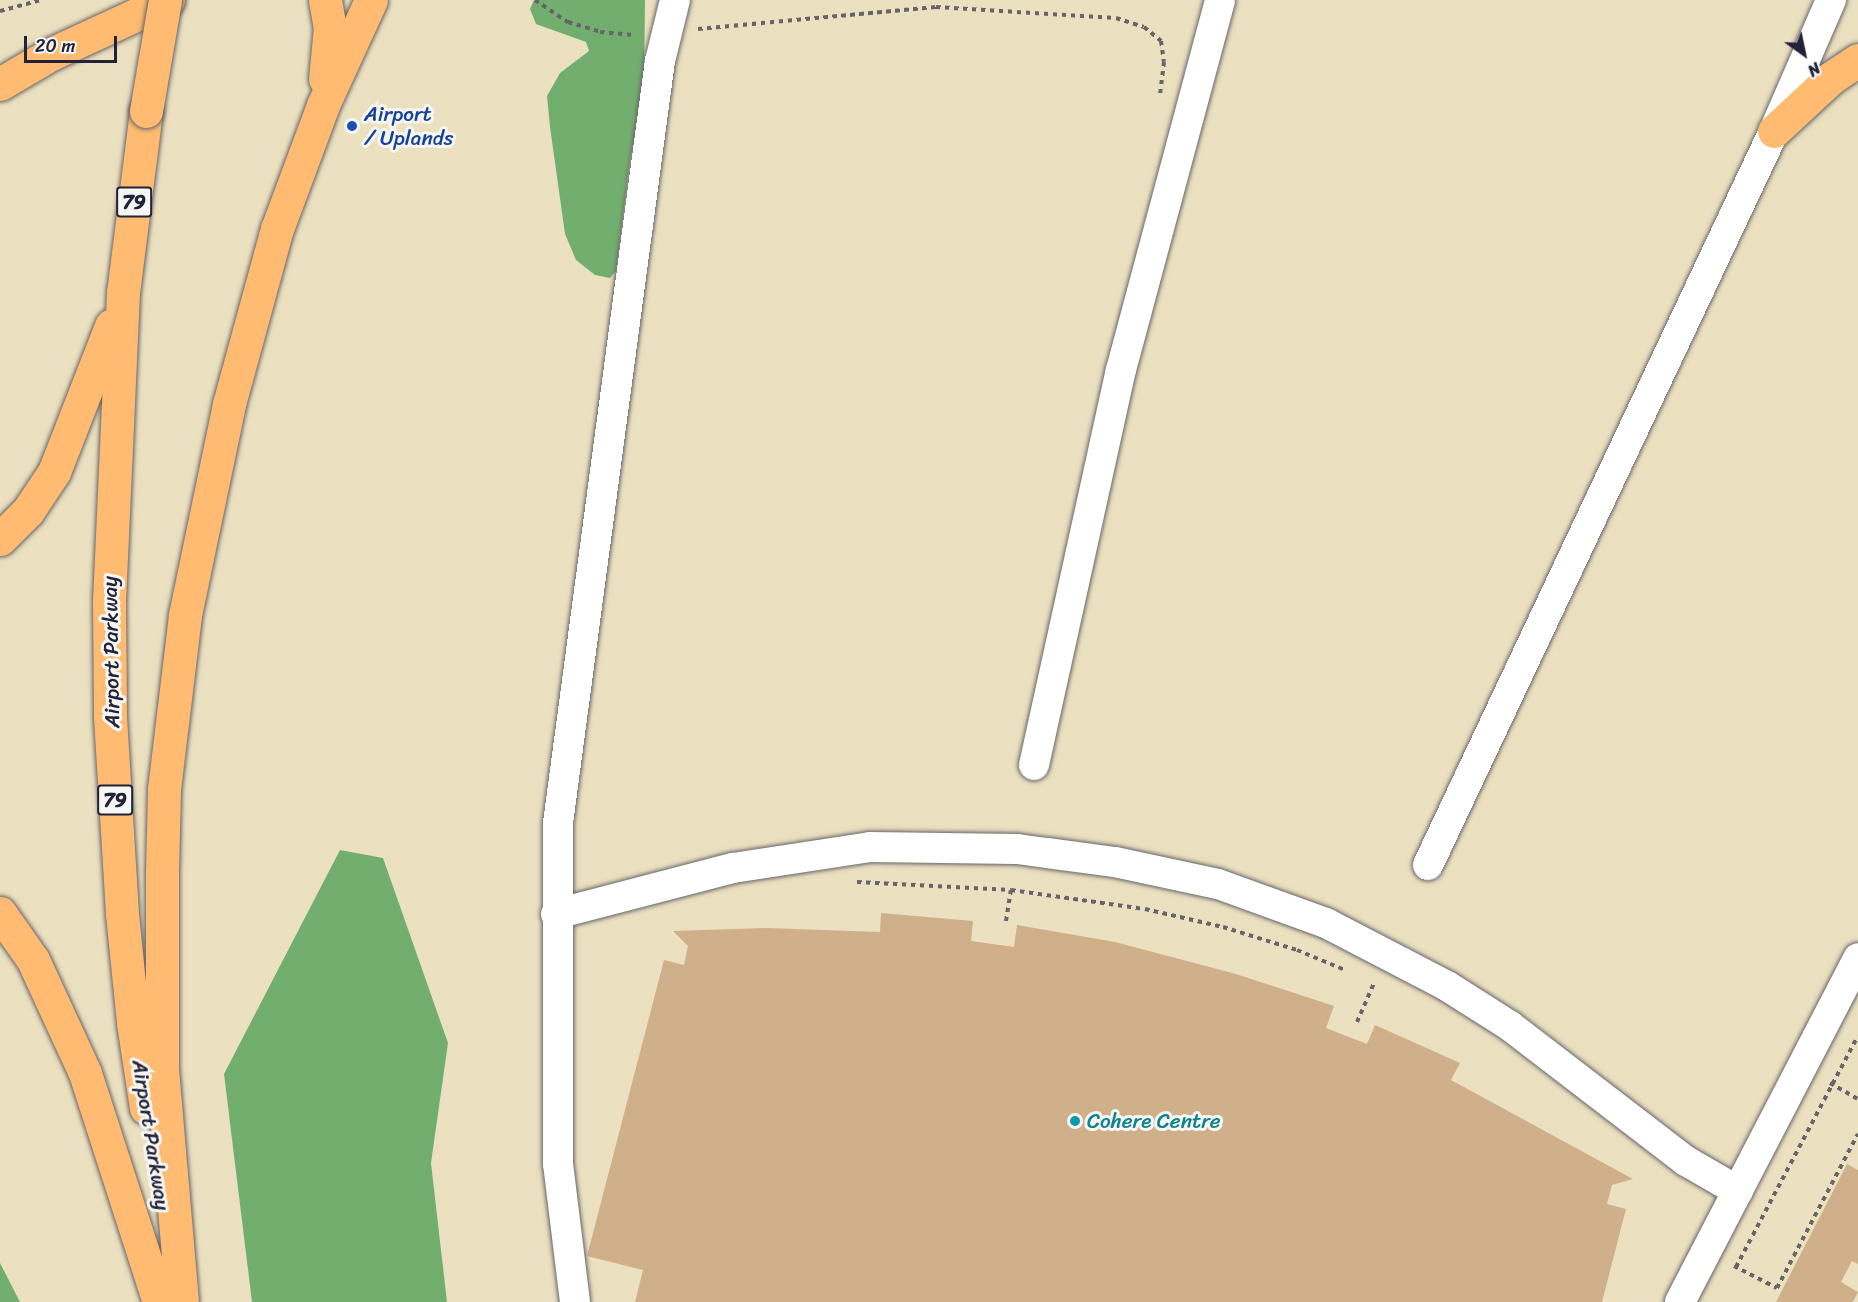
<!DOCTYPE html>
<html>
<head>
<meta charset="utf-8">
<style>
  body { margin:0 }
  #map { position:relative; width:1858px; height:1302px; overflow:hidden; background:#ebe1c0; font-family:Sriracha,sans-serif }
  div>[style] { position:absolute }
  .forest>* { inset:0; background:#72af6e }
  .building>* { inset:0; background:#cfb08b }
  .path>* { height:4px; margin-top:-2px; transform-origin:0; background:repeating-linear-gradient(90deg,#68656a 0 4.5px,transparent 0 9px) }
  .roads { filter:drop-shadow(0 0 2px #68656a) drop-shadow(0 0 2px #68656a) }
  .minor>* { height:30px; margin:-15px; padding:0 15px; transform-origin:15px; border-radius:15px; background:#fff }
  .major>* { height:33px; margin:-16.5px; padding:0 16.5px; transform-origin:16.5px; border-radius:16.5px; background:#febb71 }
  .highway>* { height:33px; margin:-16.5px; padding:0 16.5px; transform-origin:16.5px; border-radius:16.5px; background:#febb71 }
  .bridges { filter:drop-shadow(0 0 2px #68656a) drop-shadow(0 0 2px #68656a) }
  .highway-bridge>* { height:33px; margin:-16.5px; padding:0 16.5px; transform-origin:16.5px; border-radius:16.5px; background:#febb71 }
  .dots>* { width:16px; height:16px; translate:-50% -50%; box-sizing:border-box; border:3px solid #f6f6f2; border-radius:50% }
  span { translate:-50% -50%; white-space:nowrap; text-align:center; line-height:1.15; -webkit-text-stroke:6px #f6f6f2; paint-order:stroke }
  .shield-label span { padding:2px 4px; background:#f6f6f2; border:2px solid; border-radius:4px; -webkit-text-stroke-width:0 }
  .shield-label { font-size:20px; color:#22223b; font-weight:700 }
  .transit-label { font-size:21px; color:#164399 }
  .left { translate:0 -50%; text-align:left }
  .street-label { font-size:21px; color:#22223b }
  .culture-label { font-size:21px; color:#0d838f }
  .north { position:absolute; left:1774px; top:24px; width:60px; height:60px; -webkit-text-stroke:4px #f6f6f2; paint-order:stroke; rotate:147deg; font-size:16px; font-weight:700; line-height:24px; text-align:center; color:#22223b }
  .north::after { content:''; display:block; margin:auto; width:21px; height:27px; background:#22223b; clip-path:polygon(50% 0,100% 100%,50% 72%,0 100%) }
  .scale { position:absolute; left:24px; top:36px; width:93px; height:27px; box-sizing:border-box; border:3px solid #22223b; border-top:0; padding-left:8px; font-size:18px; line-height:21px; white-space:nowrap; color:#22223b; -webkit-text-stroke:4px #f6f6f2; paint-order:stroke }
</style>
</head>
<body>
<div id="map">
  <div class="forest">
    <i style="clip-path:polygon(534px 0,645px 0,644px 89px,630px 160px,616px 271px,610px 278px,595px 275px,576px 260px,565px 234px,550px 127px,547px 96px,560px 73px,589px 51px,586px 42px,536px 24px,530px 9px)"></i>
    <i style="clip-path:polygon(340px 850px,383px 858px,448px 1043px,431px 1163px,447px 1302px,252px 1302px,224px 1074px)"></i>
    <i style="clip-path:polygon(0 1263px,20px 1302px,0 1302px)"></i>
  </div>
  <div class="building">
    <i style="clip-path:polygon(881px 913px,973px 921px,971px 941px,1014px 947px,1017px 925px,1115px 942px,1236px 974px,1334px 1006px,1326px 1028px,1367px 1044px,1375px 1025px,1460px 1063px,1451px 1080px,1633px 1179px,1612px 1185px,1607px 1204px,1626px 1209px,1602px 1302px,635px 1302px,643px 1270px,587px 1256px,664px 960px,684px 965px,688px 946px,673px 931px,767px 928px,880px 932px)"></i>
    <i style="clip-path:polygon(1847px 1164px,1858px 1170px,1858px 1264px,1852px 1261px,1841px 1282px,1858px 1292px,1853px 1302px,1776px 1302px)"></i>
  </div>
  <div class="path">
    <i style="left:535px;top:0;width:40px;rotate:34deg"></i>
    <i style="left:568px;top:22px;width:34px;rotate:17deg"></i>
    <i style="left:600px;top:32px;width:36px;rotate:5deg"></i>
    <i style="left:0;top:11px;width:42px;rotate:-15deg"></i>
    <i style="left:698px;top:29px;width:239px;rotate:-5.3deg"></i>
    <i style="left:936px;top:7px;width:180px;rotate:3.5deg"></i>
    <i style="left:1116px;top:18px;width:29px;rotate:18deg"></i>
    <i style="left:1144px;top:27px;width:22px;rotate:39deg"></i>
    <i style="left:1161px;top:41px;width:21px;rotate:82deg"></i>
    <i style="left:1164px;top:62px;width:34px;rotate:97deg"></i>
    <i style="left:857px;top:882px;width:154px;rotate:3deg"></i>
    <i style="left:1011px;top:890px;width:135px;rotate:8.1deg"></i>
    <i style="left:1145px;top:909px;width:80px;rotate:13deg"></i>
    <i style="left:1223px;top:927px;width:77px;rotate:17.3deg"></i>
    <i style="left:1297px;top:950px;width:52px;rotate:22.6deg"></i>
    <i style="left:1006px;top:921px;width:31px;rotate:-81deg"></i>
    <i style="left:1357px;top:1022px;width:43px;rotate:-66.4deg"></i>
    <i style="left:1830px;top:1083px;width:32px;rotate:30deg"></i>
    <i style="left:1734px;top:1266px;width:48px;rotate:27.1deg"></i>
    <i style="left:1777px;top:1288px;width:174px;rotate:-62.3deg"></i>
    <i style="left:1736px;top:1267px;width:261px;rotate:-62.2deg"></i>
  </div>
  <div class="roads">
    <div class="minor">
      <i style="left:1034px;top:765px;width:404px;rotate:-77.6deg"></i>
      <i style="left:1121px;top:370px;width:383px;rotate:-75deg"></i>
      <i style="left:1428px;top:865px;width:811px;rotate:-64.76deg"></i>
      <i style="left:1774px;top:131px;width:143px;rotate:-66.5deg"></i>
      <i style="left:556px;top:914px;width:183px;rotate:-14.6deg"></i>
      <i style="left:733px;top:868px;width:139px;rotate:-8.7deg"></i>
      <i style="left:870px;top:847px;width:147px;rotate:0.8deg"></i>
      <i style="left:1017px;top:849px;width:99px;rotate:7.6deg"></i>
      <i style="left:1115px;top:862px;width:105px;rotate:12.1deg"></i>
      <i style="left:1218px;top:884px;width:115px;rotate:19.9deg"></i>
      <i style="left:1326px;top:923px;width:136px;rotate:27.5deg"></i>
      <i style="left:1447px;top:986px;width:75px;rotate:32.4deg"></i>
      <i style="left:1510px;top:1026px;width:222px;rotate:37.5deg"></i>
      <i style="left:1686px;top:1161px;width:60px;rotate:30deg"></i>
      <i style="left:575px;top:1302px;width:139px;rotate:-97deg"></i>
      <i style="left:558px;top:1164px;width:341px;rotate:-90deg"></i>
      <i style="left:558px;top:823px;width:769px;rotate:-82.38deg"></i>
      <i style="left:660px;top:61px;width:63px;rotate:-76.2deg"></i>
      <i style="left:1680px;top:1302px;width:387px;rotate:-62.6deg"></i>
    </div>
    <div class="major">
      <i style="left:0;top:84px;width:59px;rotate:-30.5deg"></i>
      <i style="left:51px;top:54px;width:129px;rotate:-24.8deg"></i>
      <i style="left:1774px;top:131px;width:78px;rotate:-42.9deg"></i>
      <i style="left:1831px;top:78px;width:32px;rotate:-34deg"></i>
    </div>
    <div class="highway">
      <i style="left:325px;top:0;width:27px;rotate:80deg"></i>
      <i style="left:330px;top:27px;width:52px;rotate:95.5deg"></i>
      <i style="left:146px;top:111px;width:183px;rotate:97.2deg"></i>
      <i style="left:123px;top:293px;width:305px;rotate:92.6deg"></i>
      <i style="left:109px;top:598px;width:119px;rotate:89.5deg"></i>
      <i style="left:110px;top:717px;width:197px;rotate:86.5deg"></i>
      <i style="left:122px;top:914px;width:110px;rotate:84.2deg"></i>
      <i style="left:133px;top:1023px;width:86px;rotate:81.3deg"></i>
      <i style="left:0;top:539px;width:40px;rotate:-45deg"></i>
      <i style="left:28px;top:511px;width:47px;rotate:-56.3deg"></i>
      <i style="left:54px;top:472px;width:157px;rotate:-68.7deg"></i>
      <i style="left:0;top:913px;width:57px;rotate:54.9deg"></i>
      <i style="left:33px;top:960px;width:124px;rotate:65.3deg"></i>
      <i style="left:85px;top:1073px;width:241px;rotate:72.1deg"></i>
      <i style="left:182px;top:1302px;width:236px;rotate:-94.9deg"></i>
      <i style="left:162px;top:1067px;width:195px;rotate:-90deg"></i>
      <i style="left:162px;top:872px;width:83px;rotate:-88.6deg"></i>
      <i style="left:164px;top:789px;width:175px;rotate:-83.1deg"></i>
      <i style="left:185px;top:615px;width:216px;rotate:-78.2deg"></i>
      <i style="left:229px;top:404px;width:181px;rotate:-74.7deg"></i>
      <i style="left:277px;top:229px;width:132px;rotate:-69.6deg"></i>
      <i style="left:323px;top:105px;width:115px;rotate:-65.4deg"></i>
    </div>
  </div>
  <div class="bridges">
    <div class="highway-bridge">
      <i style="left:146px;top:111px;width:113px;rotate:-80.3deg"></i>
    </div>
  </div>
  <div class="dots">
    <i style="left:352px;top:126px;background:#1a4fb4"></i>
    <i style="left:1075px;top:1121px;background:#0f9aa8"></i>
  </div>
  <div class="shield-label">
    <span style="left:134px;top:202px">79</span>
    <span style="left:115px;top:800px">79</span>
  </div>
  <div class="transit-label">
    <span class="left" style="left:364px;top:126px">Airport<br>/ Uplands</span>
  </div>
  <div class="street-label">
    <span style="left:111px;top:652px;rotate:-91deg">Airport Parkway</span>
    <span style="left:151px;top:1135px;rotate:81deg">Airport Parkway</span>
  </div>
  <div class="culture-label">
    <span class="left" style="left:1087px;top:1121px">Cohere Centre</span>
  </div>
  <div class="north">N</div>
  <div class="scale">20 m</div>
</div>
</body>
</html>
